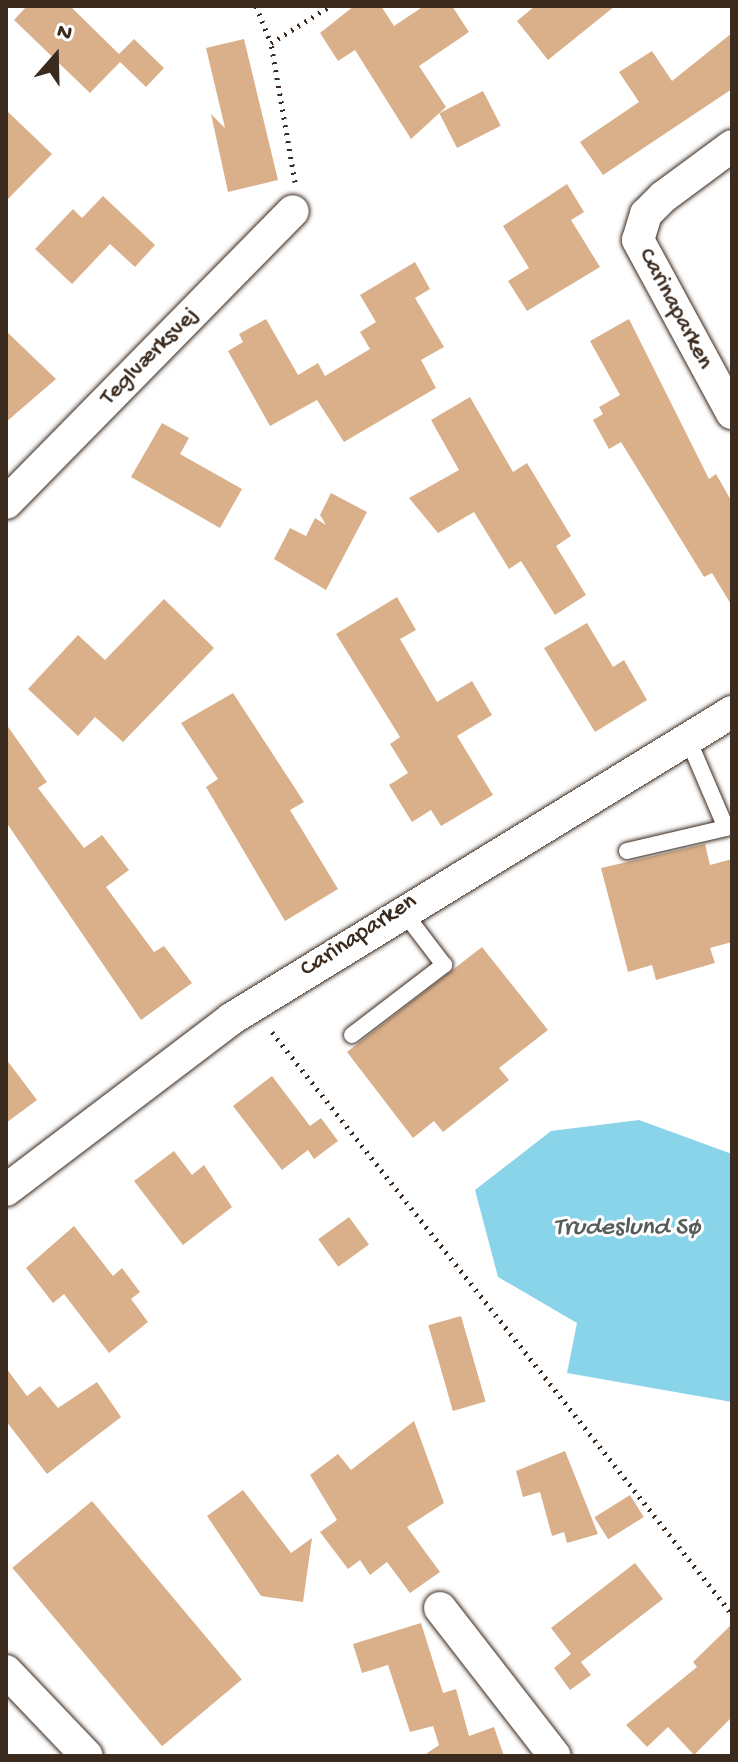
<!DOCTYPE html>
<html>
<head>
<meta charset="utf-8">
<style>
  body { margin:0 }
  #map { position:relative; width:738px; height:1762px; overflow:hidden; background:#fff; font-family:"Gochi Hand",sans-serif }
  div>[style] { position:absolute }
  .water>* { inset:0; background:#8ad4ea }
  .building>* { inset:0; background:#dab08b; transform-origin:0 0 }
  .path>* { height:5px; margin-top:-2.5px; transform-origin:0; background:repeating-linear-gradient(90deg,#3b2a1e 0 2px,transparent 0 8px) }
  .roads { filter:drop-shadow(0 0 2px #3b2a1e) drop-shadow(0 0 2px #3b2a1e) }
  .lane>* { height:16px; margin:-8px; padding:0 8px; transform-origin:8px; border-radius:8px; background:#fff }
  .street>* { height:32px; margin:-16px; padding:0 16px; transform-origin:16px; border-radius:16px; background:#fff }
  span { translate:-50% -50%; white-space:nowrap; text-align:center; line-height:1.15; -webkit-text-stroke:6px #fff; paint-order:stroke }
  .street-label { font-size:24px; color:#3b2a1e }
  .water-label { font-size:26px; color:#535d5b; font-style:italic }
  .frame { position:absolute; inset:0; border:8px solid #3b2a1e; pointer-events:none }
  .north { position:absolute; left:16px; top:16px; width:80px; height:80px; -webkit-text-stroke:6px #fff; paint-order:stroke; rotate:20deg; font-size:22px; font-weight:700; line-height:32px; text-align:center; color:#3b2a1e }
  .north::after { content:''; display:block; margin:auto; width:28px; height:36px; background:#3b2a1e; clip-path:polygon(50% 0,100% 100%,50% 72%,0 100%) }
</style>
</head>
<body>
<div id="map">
  <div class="water">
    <i style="clip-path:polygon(639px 1120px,732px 1154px,732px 1402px,567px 1373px,577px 1323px,498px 1277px,475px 1190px,551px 1131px)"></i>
  </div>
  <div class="building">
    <i style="clip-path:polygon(27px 6px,70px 6px,119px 54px,134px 39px,164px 68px,146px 87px,120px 62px,90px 93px,14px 20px)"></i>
    <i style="clip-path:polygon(354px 6px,381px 6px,394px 26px,424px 6px,452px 6px,469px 32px,419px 66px,446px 107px,411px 139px,355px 50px,338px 61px,320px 33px)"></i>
    <i style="clip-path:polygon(535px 6px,615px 6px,548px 60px,517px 21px)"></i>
    <i style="clip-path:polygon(732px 33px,732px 89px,603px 175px,580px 142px,639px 102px,619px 72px,652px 51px,672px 81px)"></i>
    <i style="clip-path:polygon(244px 39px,278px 180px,228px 192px,211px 114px,225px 128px,206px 48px)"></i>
    <i style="left:483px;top:91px;width:39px;height:49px;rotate:63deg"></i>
    <i style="clip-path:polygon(6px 110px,52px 154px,6px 201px)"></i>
    <i style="clip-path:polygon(567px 184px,584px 212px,571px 220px,600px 267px,527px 311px,508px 281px,529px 268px,503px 226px)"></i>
    <i style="clip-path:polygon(103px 196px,155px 245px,135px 267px,110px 244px,72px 284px,35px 249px,73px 209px,82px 218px)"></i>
    <i style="clip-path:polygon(415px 262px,430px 289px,415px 298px,444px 347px,421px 360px,436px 388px,344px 442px,317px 400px,270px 426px,228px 351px,243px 342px,239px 334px,266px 319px,298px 375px,318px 363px,325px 376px,370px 349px,360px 332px,376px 322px,360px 295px)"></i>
    <i style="clip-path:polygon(629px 319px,709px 479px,716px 474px,732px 502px,732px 606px,712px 573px,704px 577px,621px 442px,609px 449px,593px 420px,603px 414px,599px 407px,620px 395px,590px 341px)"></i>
    <i style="clip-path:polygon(6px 331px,56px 379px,6px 422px)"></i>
    <i style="clip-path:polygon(470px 397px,513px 472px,527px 463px,571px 536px,556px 546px,586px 595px,555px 615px,521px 561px,509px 569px,474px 512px,438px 533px,409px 498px,459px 470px,431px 420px)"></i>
    <i style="clip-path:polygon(162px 423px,189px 438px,180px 454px,242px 489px,220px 528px,131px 477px)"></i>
    <i style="clip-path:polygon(331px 493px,367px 512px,326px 590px,274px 559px,290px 528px,306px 536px,315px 518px,326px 525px,320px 515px)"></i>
    <i style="clip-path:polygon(397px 597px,416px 630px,400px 639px,437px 702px,472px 681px,492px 715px,457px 736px,493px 795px,441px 826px,431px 810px,412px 822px,389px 785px,408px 773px,390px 744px,400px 737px,336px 634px)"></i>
    <i style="clip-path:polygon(164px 599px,214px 648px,123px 742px,95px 717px,78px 736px,28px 689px,78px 635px,105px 660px)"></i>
    <i style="clip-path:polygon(587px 623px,613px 667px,624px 660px,647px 700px,595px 732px,544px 648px)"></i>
    <i style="clip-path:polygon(233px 693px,304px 802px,290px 810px,338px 889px,285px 921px,206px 787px,218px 779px,181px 723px)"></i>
    <i style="clip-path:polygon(6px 724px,47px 782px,38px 788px,84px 848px,102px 835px,129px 870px,106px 887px,154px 952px,164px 946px,192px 983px,141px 1020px,6px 822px)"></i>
    <i style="clip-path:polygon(705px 844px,710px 865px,732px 859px,732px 942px,710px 948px,715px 963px,656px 980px,652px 965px,628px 972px,601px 868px)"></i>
    <i style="clip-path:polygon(482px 947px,548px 1030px,499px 1068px,509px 1080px,443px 1132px,434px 1121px,413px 1138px,347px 1052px)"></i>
    <i style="clip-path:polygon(6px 1059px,37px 1100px,6px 1123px)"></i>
    <i style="clip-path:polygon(272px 1076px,310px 1126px,321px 1118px,338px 1141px,314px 1159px,308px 1150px,282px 1170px,233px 1106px)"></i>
    <i style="clip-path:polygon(174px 1151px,192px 1175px,204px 1165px,232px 1207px,183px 1245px,134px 1181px)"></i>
    <i style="left:349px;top:1217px;width:34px;height:38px;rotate:54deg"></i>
    <i style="clip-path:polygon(74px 1226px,113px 1276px,122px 1268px,140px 1292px,131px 1299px,148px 1322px,109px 1353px,64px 1294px,53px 1303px,26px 1268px)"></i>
    <i style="left:461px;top:1316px;width:89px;height:34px;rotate:74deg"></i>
    <i style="clip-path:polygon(6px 1368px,27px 1396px,40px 1386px,58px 1408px,97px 1382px,121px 1417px,47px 1474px,6px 1421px)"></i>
    <i style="clip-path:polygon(414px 1421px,444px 1503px,407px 1527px,440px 1572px,410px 1593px,387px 1562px,370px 1575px,360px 1560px,348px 1569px,320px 1532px,337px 1520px,310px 1475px,338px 1454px,351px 1470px)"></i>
    <i style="clip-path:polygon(565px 1451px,598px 1534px,567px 1543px,564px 1532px,552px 1536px,540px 1492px,523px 1497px,516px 1471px)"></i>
    <i style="clip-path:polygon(243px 1490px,291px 1553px,312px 1538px,303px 1602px,261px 1596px,207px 1516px)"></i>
    <i style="left:630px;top:1495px;width:26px;height:42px;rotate:58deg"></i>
    <i style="left:92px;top:1501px;width:233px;height:104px;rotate:50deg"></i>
    <i style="clip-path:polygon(635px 1563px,663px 1599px,581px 1662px,591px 1675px,570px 1690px,554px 1668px,571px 1654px,551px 1628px)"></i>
    <i style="clip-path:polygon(421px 1623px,443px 1693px,456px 1689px,469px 1736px,494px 1727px,504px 1756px,423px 1756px,439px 1745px,433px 1726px,410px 1732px,388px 1665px,362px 1673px,353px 1644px)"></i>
    <i style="clip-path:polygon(732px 1624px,732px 1717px,694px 1755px,668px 1727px,647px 1747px,626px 1725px,697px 1667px,693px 1662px)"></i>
  </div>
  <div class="path">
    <i style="left:256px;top:6px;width:40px;rotate:68deg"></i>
    <i style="left:295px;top:182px;width:141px;rotate:-99.8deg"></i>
    <i style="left:271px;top:43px;width:70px;rotate:-32.1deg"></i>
    <i style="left:272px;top:1032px;width:742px;rotate:51.68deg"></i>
  </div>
  <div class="roads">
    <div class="lane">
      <i style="left:627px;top:851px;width:102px;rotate:-13.1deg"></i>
      <i style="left:726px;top:828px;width:97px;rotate:-113.1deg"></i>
      <i style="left:352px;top:1035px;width:116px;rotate:-37.3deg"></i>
      <i style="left:444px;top:965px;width:69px;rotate:-127.4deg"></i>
    </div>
    <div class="street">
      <i style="left:732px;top:146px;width:86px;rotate:143.5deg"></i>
      <i style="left:663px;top:197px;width:24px;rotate:135deg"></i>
      <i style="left:646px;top:214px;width:27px;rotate:107deg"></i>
      <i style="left:638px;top:240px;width:197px;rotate:61.5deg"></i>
      <i style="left:6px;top:503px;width:409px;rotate:-45.5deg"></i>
      <i style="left:6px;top:1190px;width:283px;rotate:-37.2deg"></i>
      <i style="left:231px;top:1019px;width:588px;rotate:-31.5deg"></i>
      <i style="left:440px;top:1608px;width:187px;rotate:52.2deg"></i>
      <i style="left:6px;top:1671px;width:117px;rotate:46.4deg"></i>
    </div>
  </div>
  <div class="street-label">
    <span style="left:675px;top:309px;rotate:62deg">Carinaparken</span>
    <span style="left:150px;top:357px;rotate:-45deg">Teglværksvej</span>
    <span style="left:359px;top:936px;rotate:-33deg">Carinaparken</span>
  </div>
  <div class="water-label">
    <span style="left:627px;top:1229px">Trudeslund Sø</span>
  </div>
  <div class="frame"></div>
  <div class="north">N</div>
</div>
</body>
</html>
